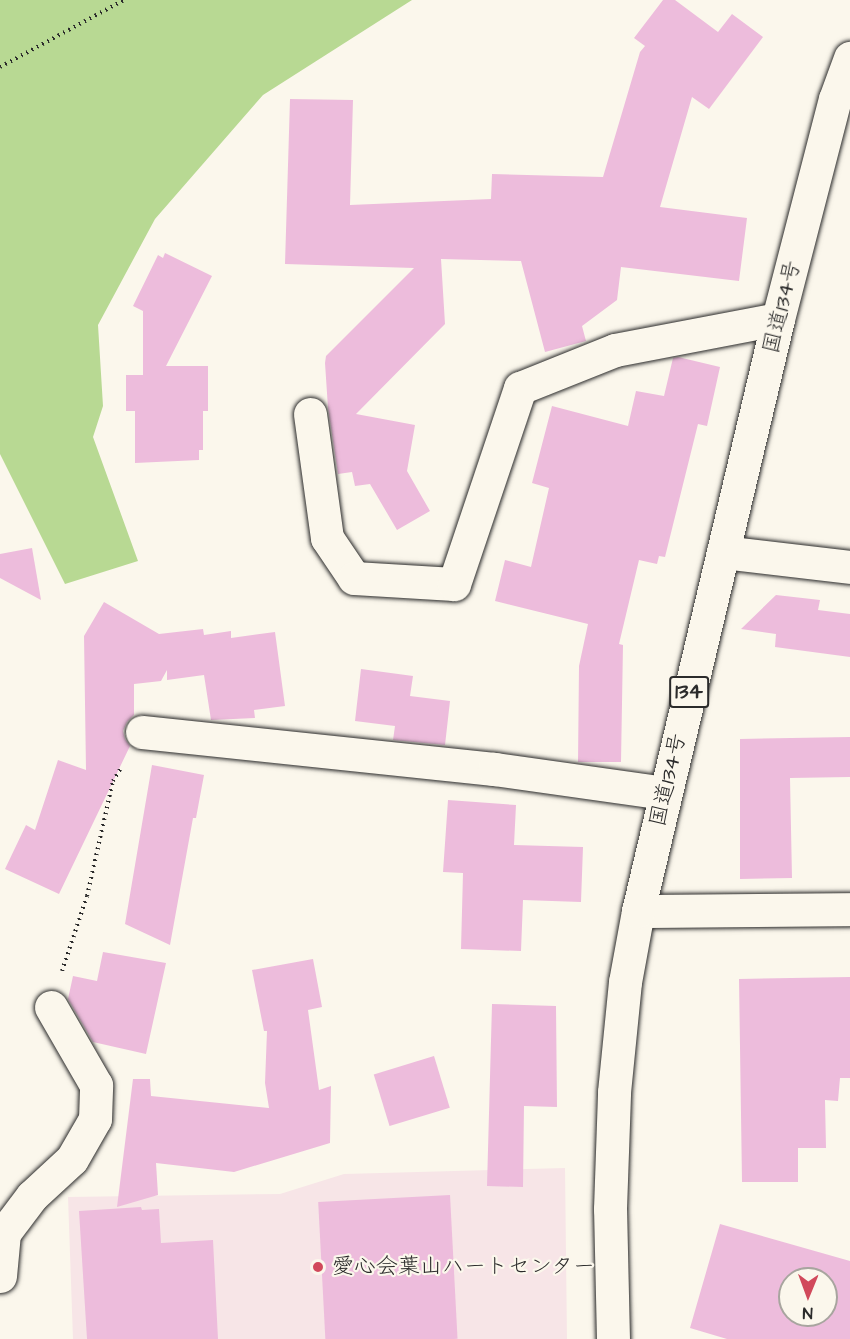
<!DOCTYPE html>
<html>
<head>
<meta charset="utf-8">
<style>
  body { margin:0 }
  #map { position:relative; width:850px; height:1339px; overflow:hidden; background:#fbf7ec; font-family:"Architects Daughter","Klee One",sans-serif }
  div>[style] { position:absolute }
  .built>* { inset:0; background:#f7e5e7 }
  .green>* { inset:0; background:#b8d993 }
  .building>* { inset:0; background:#edbcdc; transform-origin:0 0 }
  .path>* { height:4px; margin-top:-2px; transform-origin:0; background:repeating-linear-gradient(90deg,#2b2b2b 0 1.5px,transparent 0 6px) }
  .roads { filter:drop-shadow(0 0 2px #2b2b2b) drop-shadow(0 0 2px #2b2b2b) }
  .minor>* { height:33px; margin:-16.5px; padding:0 16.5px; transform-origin:16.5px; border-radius:16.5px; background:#fbf7ec }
  .highway>* { height:33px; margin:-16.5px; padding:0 16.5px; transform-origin:16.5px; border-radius:16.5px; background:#fbf7ec }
  .dots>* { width:16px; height:16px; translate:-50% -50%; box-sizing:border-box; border:3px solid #fbf7ec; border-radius:50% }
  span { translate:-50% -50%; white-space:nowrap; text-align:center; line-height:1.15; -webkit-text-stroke:4.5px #fbf7ec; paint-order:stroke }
  .shield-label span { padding:2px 4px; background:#fbf7ec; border:2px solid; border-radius:4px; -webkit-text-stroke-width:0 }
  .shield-label { font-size:21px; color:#2b2b2b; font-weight:700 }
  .street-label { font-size:22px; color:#2b2b2b }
  .poi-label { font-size:22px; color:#2b2b2b }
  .left { translate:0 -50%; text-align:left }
  .north { position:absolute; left:778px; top:1267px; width:60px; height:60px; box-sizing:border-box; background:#fbf7ec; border:2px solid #a8a59f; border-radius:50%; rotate:181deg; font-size:16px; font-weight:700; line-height:24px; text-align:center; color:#2b2b2b }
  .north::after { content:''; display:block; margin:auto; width:21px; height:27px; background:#d1495b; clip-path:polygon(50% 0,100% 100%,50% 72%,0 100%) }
</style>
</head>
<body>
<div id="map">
  <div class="built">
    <i style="clip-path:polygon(565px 1168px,567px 1339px,73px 1339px,68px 1197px,280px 1194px,344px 1174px)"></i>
  </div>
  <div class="green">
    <i style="clip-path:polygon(0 0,412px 0,263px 95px,155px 219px,98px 325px,103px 406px,93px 437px,138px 561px,65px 584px,0 454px)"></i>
  </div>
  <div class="building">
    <i style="clip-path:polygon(663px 0,675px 0,718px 32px,732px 14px,763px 37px,709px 109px,692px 97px,660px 207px,747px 218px,739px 281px,621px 267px,617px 300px,582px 326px,586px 341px,545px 352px,521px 261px,441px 259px,445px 324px,356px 414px,415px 425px,407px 471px,430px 511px,397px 530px,370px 484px,355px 486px,352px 472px,338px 474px,328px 408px,325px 363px,326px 356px,414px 268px,285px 264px,290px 99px,353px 100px,350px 205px,491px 199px,492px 174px,603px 177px,640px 52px,645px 46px,634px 38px)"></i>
    <i style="clip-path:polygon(165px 253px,212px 276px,166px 366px,208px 366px,208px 411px,203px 411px,203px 450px,199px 450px,199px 460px,135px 463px,135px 411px,126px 411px,126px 375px,143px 375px,143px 311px,133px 306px,158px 255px,163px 258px)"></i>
    <i style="clip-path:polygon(678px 357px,720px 367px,707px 426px,698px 424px,665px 557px,659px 556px,657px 564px,639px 560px,619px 644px,623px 645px,621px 762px,578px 762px,579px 666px,588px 624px,495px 601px,505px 560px,531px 567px,549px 488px,532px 483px,552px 406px,628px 426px,636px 391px,664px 396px,673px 358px)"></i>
    <i style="clip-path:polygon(32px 548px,41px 600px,0 578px,0 554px)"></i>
    <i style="clip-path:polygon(776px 595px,820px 600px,818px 610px,850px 614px,850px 657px,775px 647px,776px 634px,741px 629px)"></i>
    <i style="clip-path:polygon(104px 602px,159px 634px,203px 629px,204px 635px,231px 631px,231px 638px,275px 632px,285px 706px,254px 710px,255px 718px,211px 720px,204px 675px,167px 680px,167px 670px,161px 681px,134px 684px,134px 715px,127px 722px,123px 731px,125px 739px,130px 746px,59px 894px,5px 869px,26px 825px,35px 830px,58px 760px,86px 770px,84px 636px)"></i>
    <i style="clip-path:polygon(361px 669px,413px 676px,410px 696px,450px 701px,445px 745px,393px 740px,395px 726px,355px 721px)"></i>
    <i style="clip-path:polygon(850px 737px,850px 777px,790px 778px,792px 878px,740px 879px,740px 739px)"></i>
    <i style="clip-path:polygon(152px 765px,204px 775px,196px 818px,193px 818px,170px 945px,125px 924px)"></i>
    <i style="clip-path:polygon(448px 800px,516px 805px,514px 845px,583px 847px,581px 902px,523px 900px,521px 951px,461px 949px,463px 873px,443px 872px)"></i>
    <i style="clip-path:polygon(103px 952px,166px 963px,146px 1054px,93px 1042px,68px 999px,73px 976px,97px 981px)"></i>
    <i style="clip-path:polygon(313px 959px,322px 1007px,308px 1010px,319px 1090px,331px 1086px,330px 1143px,234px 1172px,156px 1163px,158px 1195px,117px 1207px,133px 1079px,150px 1079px,151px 1096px,269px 1108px,265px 1083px,267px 1031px,264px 1031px,252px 970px)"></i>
    <i style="clip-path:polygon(850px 977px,850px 1078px,840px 1078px,838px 1101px,825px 1100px,826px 1148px,798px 1148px,798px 1182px,742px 1182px,739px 979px)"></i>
    <i style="clip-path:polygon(492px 1004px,556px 1006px,557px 1107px,524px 1106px,523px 1187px,487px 1186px)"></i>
    <i style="left:434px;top:1056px;width:54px;height:63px;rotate:73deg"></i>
    <i style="left:450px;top:1195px;width:144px;height:132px;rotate:87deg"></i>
    <i style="clip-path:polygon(141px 1207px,142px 1210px,159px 1209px,161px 1243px,213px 1240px,218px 1339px,87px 1339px,79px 1211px)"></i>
    <i style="clip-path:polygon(evenodd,720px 1224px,850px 1261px,850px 1339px,727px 1339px,690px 1328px,720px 1224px,790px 1279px,826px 1279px,826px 1315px,790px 1315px,790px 1279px)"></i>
  </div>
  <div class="path">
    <i style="left:0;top:67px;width:141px;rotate:-28.4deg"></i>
    <i style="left:62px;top:971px;width:79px;rotate:-71.6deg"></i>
    <i style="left:87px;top:896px;width:118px;rotate:-77.3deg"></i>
    <i style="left:113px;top:781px;width:17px;rotate:-59deg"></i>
  </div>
  <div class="roads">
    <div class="minor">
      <i style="left:310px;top:414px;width:125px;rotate:82.2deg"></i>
      <i style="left:327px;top:538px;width:48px;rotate:56deg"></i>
      <i style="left:354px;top:578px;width:100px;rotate:3.4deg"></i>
      <i style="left:454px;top:584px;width:207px;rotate:-71.4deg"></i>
      <i style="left:520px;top:388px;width:102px;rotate:-21.8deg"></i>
      <i style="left:615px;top:350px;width:166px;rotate:-10.8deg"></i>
      <i style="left:723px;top:552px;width:128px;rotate:6.7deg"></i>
      <i style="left:142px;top:732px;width:354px;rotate:6deg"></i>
      <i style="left:494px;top:769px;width:173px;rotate:8deg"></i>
      <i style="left:638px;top:911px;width:212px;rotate:-0.5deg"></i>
      <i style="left:0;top:1276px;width:43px;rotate:-84.7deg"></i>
      <i style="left:4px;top:1233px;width:46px;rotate:-52.9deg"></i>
      <i style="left:32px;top:1196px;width:54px;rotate:-42.8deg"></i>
      <i style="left:72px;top:1159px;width:46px;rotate:-60.1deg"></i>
      <i style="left:95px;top:1119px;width:34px;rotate:-88deg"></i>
      <i style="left:96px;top:1085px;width:90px;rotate:-120deg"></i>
    </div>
    <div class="highway">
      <i style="left:613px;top:1339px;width:130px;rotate:-91.3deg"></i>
      <i style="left:610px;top:1209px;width:117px;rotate:-88deg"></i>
      <i style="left:614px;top:1092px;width:111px;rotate:-84.3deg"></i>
      <i style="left:625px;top:982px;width:72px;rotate:-79.6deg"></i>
      <i style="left:638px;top:911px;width:608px;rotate:-76.69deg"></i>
      <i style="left:778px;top:319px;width:227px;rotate:-75.5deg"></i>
      <i style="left:835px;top:99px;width:44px;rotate:-69.9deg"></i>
    </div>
  </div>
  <div class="dots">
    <i style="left:318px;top:1267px;background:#d1495b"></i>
  </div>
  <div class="shield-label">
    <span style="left:689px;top:692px">134</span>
  </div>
  <div class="street-label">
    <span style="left:782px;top:307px;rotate:-76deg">国道134号</span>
    <span style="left:668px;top:780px;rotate:-77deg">国道134号</span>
  </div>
  <div class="poi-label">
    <span class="left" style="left:332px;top:1267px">愛心会葉山ハートセンター</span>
  </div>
  <div class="north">N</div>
</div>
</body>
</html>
